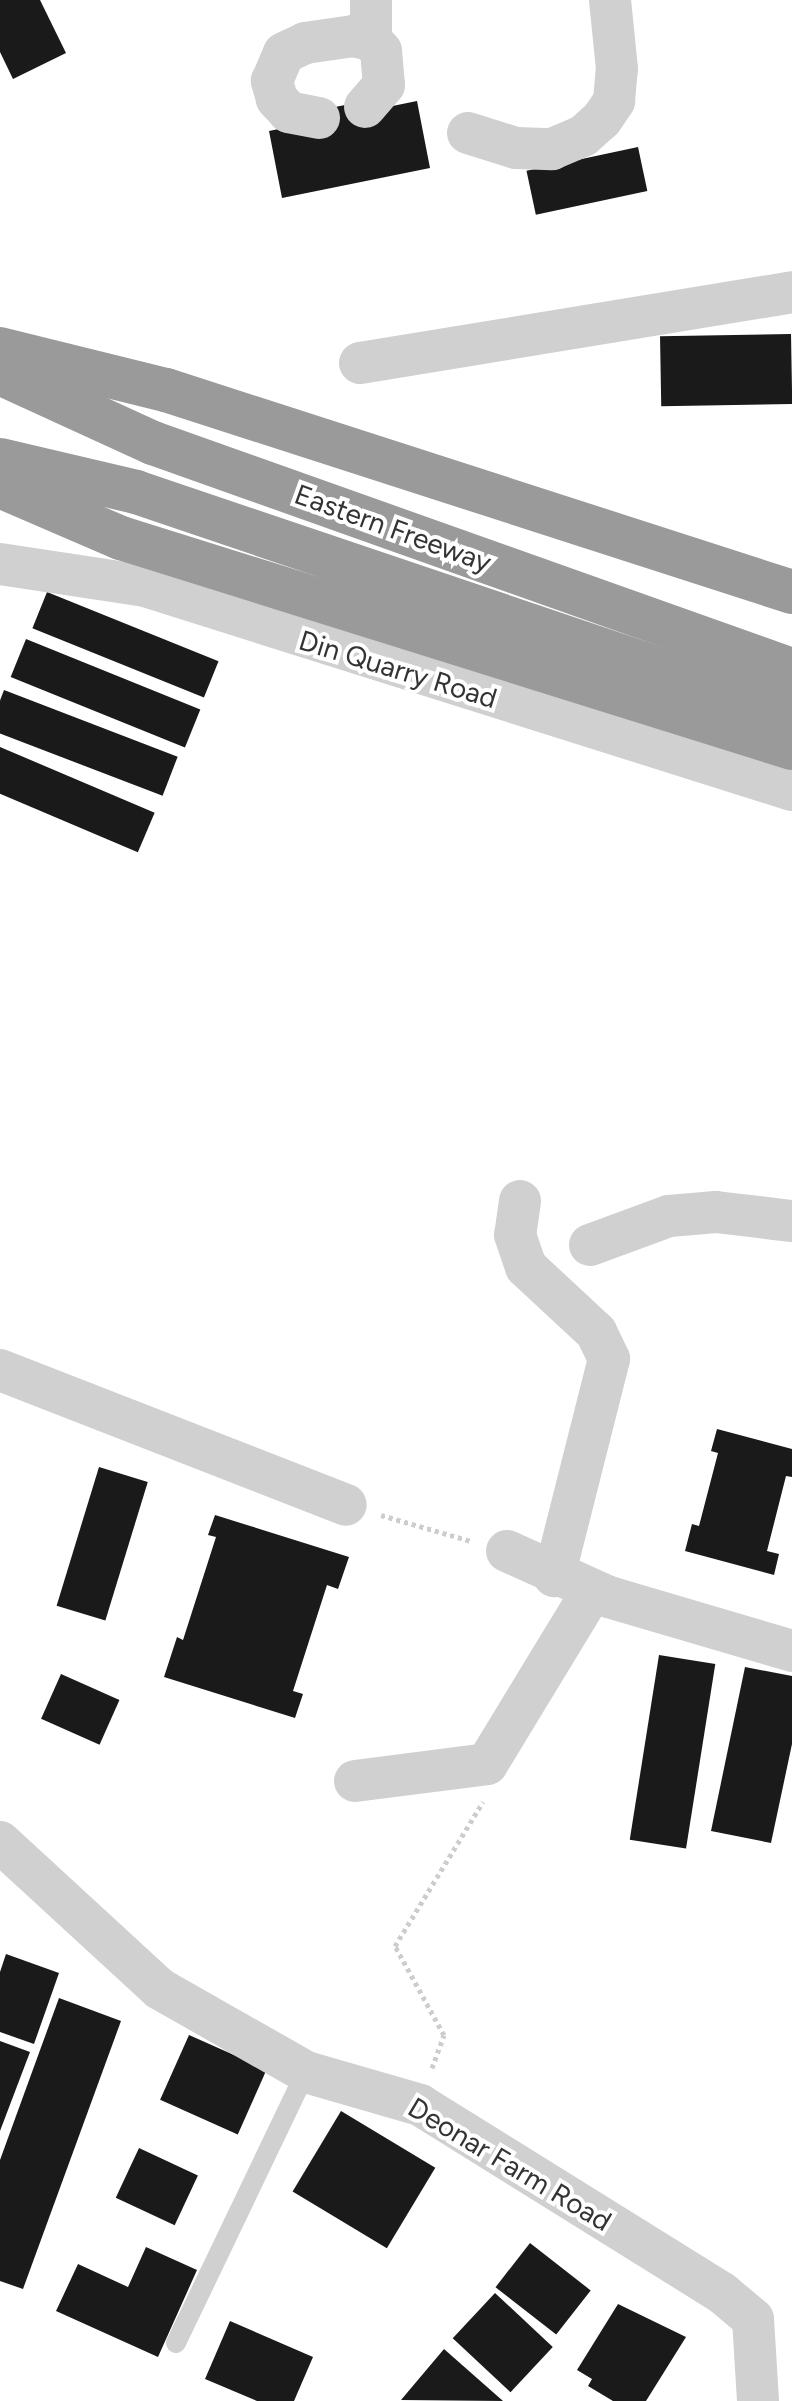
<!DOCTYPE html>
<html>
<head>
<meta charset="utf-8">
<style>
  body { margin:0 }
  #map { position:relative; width:792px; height:2401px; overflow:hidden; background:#fff; font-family:Figtree,sans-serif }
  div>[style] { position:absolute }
  .building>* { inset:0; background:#1a1a1a; transform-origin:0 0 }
  .path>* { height:5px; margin-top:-2.5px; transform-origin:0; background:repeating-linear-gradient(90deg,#cdcdcd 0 4px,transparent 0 8px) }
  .lane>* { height:20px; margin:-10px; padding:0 10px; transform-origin:10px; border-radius:10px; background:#d0d0d0 }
  .street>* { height:42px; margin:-21px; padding:0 21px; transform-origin:21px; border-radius:21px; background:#d0d0d0 }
  .highway>* { height:44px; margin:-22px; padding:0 22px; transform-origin:22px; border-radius:22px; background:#9a9a9a }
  span { translate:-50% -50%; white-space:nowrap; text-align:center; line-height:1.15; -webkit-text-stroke:8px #fff; paint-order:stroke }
  .street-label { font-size:28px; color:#333 }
</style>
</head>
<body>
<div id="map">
  <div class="building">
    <i style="clip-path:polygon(0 0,40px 0,66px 53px,13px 79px,0 52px)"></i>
    <i style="clip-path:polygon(417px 101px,430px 168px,282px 198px,269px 131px,322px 120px,320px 110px,355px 103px,358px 113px)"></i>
    <i style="left:638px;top:147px;width:45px;height:114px;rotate:78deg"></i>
    <i style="left:791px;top:334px;width:70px;height:131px;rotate:89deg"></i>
    <i style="left:47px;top:592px;width:185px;height:39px;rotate:22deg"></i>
    <i style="left:26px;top:639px;width:188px;height:41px;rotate:22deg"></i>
    <i style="left:4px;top:690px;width:186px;height:42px;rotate:21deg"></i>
    <i style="left:0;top:747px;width:168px;height:43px;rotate:23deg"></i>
    <i style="clip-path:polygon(717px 1429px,792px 1449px,792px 1477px,786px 1476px,767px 1551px,779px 1554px,774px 1575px,685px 1551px,692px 1524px,699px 1526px,718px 1453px,711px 1451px)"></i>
    <i style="left:99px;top:1467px;width:51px;height:145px;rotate:17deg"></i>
    <i style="clip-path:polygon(215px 1515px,349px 1557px,338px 1589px,327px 1585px,293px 1691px,303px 1694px,295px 1718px,164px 1677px,177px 1637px,183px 1640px,216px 1537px,208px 1535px)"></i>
    <i style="left:659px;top:1655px;width:57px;height:187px;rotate:9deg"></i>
    <i style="clip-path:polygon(745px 1667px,792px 1676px,792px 1744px,771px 1843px,711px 1831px)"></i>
    <i style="left:61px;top:1674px;width:64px;height:49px;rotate:24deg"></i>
    <i style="clip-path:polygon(6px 1954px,59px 1973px,34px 2044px,0 2032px,0 1972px)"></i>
    <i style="clip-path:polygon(59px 1998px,121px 2021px,23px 2289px,0 2281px,0 2160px)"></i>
    <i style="left:189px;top:2035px;width:85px;height:71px;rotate:24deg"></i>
    <i style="clip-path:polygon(0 2041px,30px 2052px,0 2131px)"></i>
    <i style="left:341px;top:2111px;width:110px;height:94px;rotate:31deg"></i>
    <i style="left:139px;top:2148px;width:65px;height:55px;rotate:25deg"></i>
    <i style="left:530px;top:2243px;width:77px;height:56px;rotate:38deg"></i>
    <i style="clip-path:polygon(146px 2247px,197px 2270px,158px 2357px,56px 2311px,78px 2264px,128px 2287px)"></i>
    <i style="left:495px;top:2293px;width:79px;height:62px;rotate:43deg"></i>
    <i style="clip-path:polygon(618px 2304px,686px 2337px,646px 2401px,613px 2401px,588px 2386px,592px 2379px,577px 2370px)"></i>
    <i style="clip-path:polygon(230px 2321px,313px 2357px,294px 2401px,257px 2401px,205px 2379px)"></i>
    <i style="clip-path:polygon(444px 2349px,503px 2401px,401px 2400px)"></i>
  </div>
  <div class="path">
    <i style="left:381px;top:1515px;width:94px;rotate:16.1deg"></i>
    <i style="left:432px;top:2068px;width:35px;rotate:-70deg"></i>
    <i style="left:444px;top:2035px;width:102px;rotate:-118.8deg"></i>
    <i style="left:395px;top:1946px;width:169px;rotate:-58.6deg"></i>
  </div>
  <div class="lane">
    <i style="left:176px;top:2343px;width:301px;rotate:-64.4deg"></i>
  </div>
  <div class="street">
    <i style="left:371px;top:0;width:40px;rotate:90deg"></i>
    <i style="left:319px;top:118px;width:31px;rotate:-169deg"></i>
    <i style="left:289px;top:112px;width:18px;rotate:-133deg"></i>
    <i style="left:277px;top:99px;width:19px;rotate:-106deg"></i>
    <i style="left:272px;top:81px;width:30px;rotate:-67deg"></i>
    <i style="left:284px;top:53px;width:23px;rotate:-25deg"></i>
    <i style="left:305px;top:43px;width:49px;rotate:-8.3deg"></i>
    <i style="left:353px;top:36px;width:18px;rotate:13deg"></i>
    <i style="left:371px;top:40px;width:15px;rotate:48deg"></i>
    <i style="left:381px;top:51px;width:34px;rotate:85deg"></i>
    <i style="left:384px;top:85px;width:29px;rotate:131deg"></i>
    <i style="left:468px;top:133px;width:50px;rotate:17.4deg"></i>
    <i style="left:516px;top:148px;width:36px;rotate:2deg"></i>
    <i style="left:552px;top:149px;width:34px;rotate:-23deg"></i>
    <i style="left:583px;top:136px;width:25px;rotate:-42deg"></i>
    <i style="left:602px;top:119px;width:22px;rotate:-56deg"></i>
    <i style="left:614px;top:101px;width:32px;rotate:-85deg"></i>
    <i style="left:617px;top:69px;width:69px;rotate:-95.8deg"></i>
    <i style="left:360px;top:363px;width:438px;rotate:-9.3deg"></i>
    <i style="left:0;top:564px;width:147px;rotate:8.6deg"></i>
    <i style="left:145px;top:586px;width:678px;rotate:17.5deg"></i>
    <i style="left:520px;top:1201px;width:34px;rotate:98deg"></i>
    <i style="left:515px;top:1235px;width:34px;rotate:71deg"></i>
    <i style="left:526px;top:1267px;width:96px;rotate:42.9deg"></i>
    <i style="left:596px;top:1332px;width:30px;rotate:64deg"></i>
    <i style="left:609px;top:1359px;width:224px;rotate:104.2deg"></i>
    <i style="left:590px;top:1245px;width:84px;rotate:-20.2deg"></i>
    <i style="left:669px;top:1216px;width:47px;rotate:-4.9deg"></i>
    <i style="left:716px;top:1212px;width:77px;rotate:6.8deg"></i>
    <i style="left:0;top:1370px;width:371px;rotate:21.3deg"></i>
    <i style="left:507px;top:1551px;width:112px;rotate:24.3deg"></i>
    <i style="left:609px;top:1597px;width:191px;rotate:16.4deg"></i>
    <i style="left:355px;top:1781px;width:133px;rotate:-7.3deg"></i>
    <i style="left:487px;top:1764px;width:202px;rotate:-58.7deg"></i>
    <i style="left:0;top:1842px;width:217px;rotate:42.6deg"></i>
    <i style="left:160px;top:1989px;width:168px;rotate:29.6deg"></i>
    <i style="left:306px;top:2072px;width:119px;rotate:16.1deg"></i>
    <i style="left:420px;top:2105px;width:356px;rotate:31.9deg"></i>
    <i style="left:722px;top:2293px;width:40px;rotate:40deg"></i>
    <i style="left:753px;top:2319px;width:82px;rotate:86.5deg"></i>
  </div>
  <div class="highway">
    <i style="left:0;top:349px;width:171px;rotate:13.9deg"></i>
    <i style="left:166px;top:390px;width:658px;rotate:17.88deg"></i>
    <i style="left:0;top:373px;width:168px;rotate:24.6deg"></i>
    <i style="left:153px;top:443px;width:678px;rotate:19.56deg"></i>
    <i style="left:0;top:460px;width:140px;rotate:13.2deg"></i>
    <i style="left:136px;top:492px;width:693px;rotate:18.7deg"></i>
    <i style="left:0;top:486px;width:132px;rotate:23.3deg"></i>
    <i style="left:121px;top:538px;width:703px;rotate:17.38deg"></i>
  </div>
  <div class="street-label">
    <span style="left:393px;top:528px;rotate:20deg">Eastern Freeway</span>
    <span style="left:398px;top:669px;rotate:17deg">Din Quarry Road</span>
    <span style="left:510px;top:2164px;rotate:31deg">Deonar Farm Road</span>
  </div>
</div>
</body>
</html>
